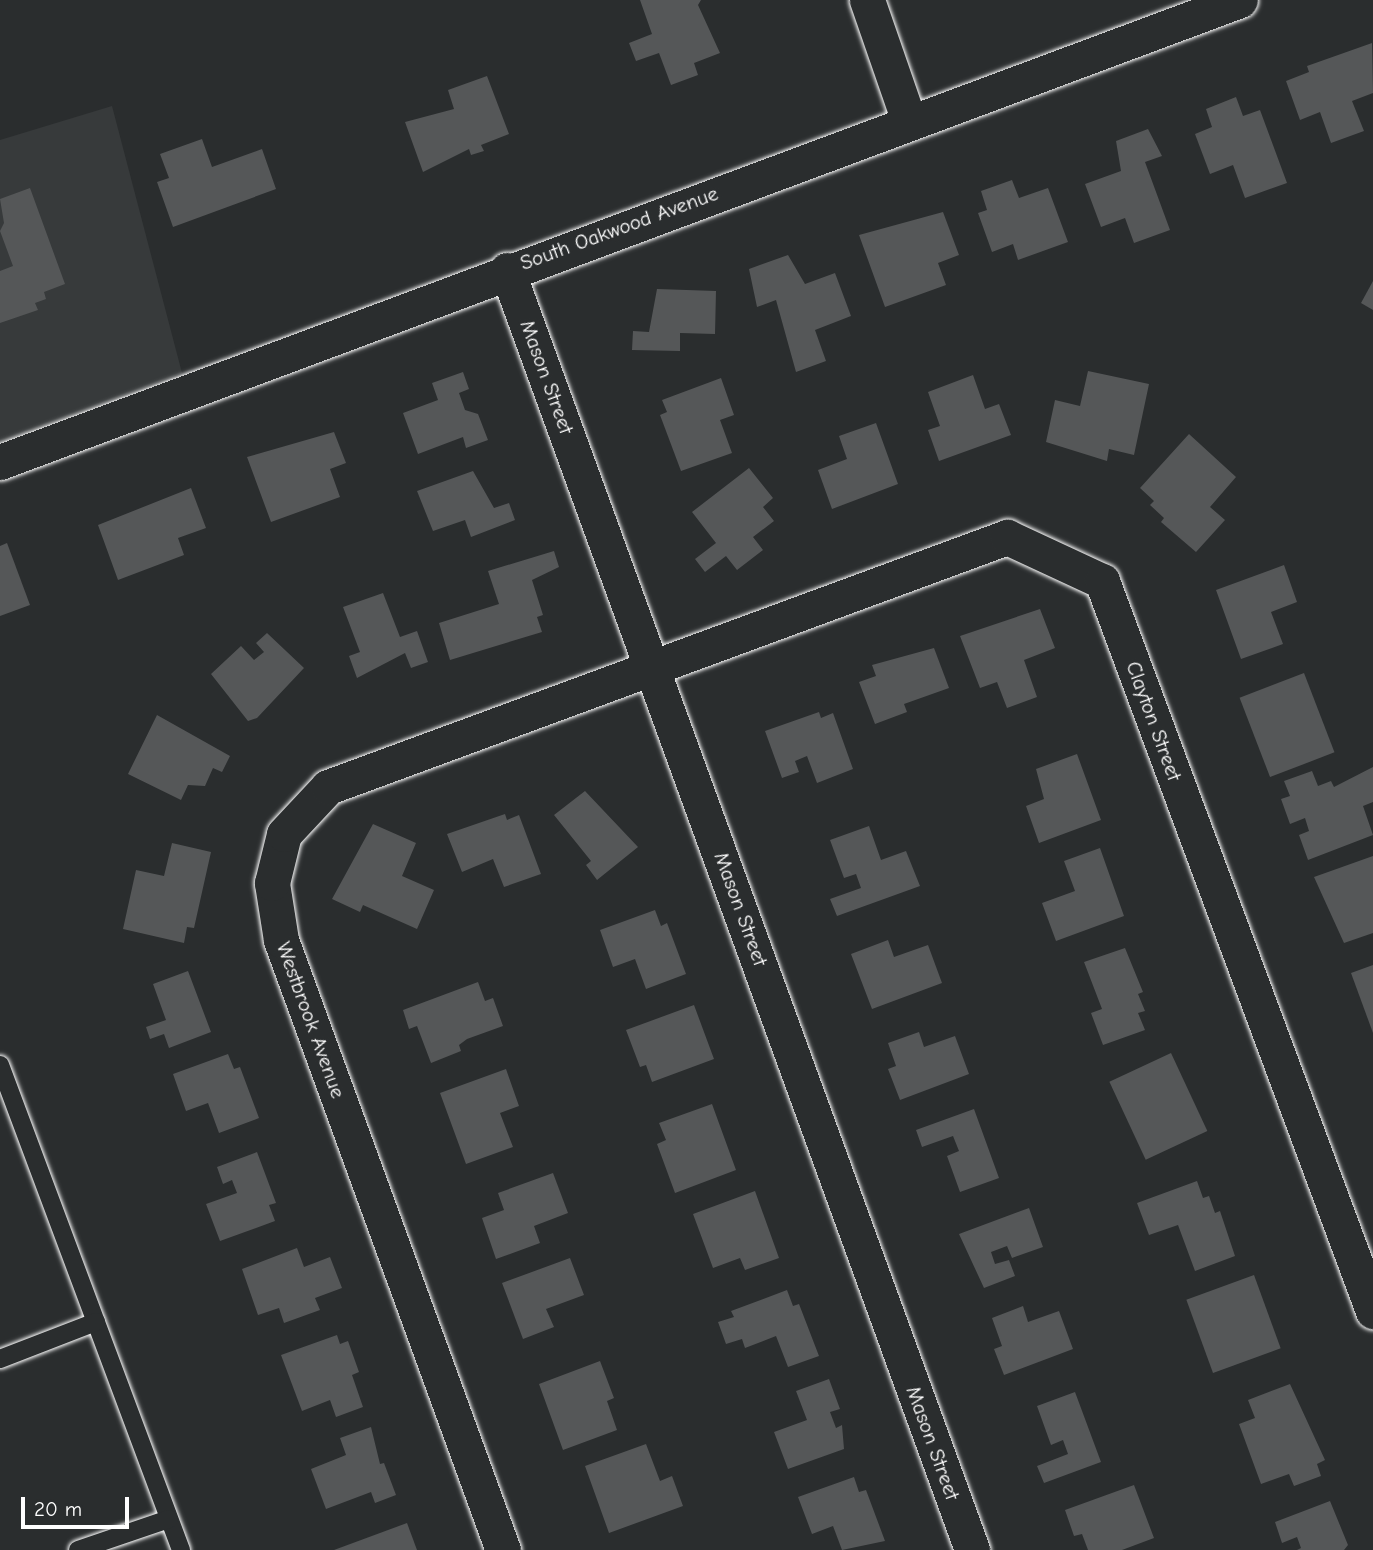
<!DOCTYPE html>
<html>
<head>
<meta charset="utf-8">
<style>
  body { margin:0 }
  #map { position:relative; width:1373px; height:1550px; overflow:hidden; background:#2a2d2e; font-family:"Comic Neue",sans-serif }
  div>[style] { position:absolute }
  .built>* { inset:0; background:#373a3b }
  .building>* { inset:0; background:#555758; transform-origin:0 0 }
  .roads { filter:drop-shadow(0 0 2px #fff) drop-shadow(0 0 2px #fff) }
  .lane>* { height:18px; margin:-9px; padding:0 9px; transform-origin:9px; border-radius:9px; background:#2a2d2e }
  .street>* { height:35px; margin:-17.5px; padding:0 17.5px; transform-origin:17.5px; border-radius:17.5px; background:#2a2d2e }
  span { translate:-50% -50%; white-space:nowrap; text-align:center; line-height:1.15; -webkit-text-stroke:6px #2a2d2e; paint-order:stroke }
  .street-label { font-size:21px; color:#fff }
  .scale { position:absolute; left:21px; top:1497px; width:108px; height:32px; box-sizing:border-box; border:4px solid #fff; border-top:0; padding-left:9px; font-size:21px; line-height:24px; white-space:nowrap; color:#fff; -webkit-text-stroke:5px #2a2d2e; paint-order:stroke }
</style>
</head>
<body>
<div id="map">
  <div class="built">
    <i style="clip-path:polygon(112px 106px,182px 373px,0 442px,0 140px)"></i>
  </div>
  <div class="building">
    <i style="clip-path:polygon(640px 0,701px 0,698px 5px,720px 53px,694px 63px,698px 75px,671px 85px,659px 53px,636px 61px,629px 43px,652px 34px)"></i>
    <i style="clip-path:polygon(1372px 43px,1373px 93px,1352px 101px,1364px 131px,1331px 143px,1320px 112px,1300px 120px,1286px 81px,1309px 72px,1307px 66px)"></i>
    <i style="clip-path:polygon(487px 76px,509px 134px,481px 145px,484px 151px,471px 155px,469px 149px,423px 172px,405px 122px,454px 109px,448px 90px)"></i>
    <i style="clip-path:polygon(1236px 97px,1243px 116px,1260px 110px,1287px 183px,1245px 198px,1233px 165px,1210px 174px,1195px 134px,1212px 127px,1206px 109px)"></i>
    <i style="clip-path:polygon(1148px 129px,1162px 156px,1145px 162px,1170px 230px,1134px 243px,1125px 218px,1101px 227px,1085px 184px,1121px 171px,1116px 141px)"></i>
    <i style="clip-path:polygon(202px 139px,212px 167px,262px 149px,276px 189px,173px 227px,157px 182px,169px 178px,160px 154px)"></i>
    <i style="clip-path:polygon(1012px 180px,1019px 198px,1048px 188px,1068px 242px,1018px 260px,1013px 244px,992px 252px,978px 213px,987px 210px,981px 191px)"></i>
    <i style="clip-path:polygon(30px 188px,65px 284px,44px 292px,46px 299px,35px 303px,38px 310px,0 323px,0 271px,13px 266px,0 231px,4px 223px,0 199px)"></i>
    <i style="clip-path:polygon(943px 212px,959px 255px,938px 263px,946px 285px,885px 307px,859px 235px)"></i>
    <i style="clip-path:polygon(788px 255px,805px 284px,835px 273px,851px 316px,815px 330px,826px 361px,796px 372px,776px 300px,757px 307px,749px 269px)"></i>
    <i style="clip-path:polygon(1373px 281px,1373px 310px,1361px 303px)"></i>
    <i style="clip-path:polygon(657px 289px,716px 291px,715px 334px,680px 333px,680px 351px,632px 350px,633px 331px,649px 332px)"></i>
    <i style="clip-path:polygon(1088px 371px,1149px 384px,1134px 455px,1109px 449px,1107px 461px,1046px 442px,1055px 400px,1080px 406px)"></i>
    <i style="clip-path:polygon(463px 372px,469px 389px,459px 393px,465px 410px,478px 414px,488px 440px,466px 448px,463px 437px,418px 454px,403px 413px,438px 400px,432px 383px)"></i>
    <i style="clip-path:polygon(973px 375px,985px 409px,999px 404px,1011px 435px,939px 461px,928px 430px,940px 426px,928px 392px)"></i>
    <i style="clip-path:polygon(721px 378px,734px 415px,720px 420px,732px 453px,681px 471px,660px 415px,667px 412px,662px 400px)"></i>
    <i style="clip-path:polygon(876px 423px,898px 484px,832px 509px,818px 470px,847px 459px,839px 436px)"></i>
    <i style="clip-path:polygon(334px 432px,346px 463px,330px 469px,340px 497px,271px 522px,247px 457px)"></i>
    <i style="clip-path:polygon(1189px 434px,1236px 477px,1210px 507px,1225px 520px,1196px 552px,1161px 522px,1164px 518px,1150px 505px,1154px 501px,1140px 488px)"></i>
    <i style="clip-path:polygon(749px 468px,773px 498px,763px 507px,774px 521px,753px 537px,763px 550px,737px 570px,726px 556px,705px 572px,695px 559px,716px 543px,692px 512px)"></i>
    <i style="clip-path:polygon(473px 471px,494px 508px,509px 503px,515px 520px,471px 537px,465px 520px,433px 531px,417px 491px)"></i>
    <i style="clip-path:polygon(191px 488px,206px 528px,178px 538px,184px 555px,118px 580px,98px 525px)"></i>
    <i style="clip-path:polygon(7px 543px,30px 605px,0 616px,0 546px)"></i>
    <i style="clip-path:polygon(554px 551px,559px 567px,532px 580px,543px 615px,537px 617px,542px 632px,450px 660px,439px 623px,499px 604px,488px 571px)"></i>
    <i style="clip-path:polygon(1284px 565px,1297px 602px,1271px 612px,1283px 644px,1241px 659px,1216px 590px)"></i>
    <i style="clip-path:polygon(383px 593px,400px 637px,417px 631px,428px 662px,411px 668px,405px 653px,357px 678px,349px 656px,360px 652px,343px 607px)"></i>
    <i style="clip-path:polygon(1040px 609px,1055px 648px,1024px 660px,1037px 697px,1007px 708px,997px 682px,980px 688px,960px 636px)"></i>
    <i style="clip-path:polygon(267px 633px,304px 668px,257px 718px,248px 721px,211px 674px,241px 646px,254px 660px,264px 652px,256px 643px)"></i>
    <i style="clip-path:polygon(934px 648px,949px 688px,904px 704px,907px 712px,875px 724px,859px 682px,876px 676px,872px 665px)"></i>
    <i style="left:1304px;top:673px;width:85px;height:69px;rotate:69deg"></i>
    <i style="clip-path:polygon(819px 712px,821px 718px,833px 713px,853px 769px,817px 783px,807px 756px,795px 761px,799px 772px,782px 778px,765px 731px)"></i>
    <i style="clip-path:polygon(157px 715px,230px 756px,222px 772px,213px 768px,205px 786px,188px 785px,181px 800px,128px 774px)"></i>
    <i style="clip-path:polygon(1077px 754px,1101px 820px,1039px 843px,1026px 806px,1044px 799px,1036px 769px)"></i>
    <i style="clip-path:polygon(1373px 767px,1373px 802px,1363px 806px,1373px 835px,1308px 860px,1299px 835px,1309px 831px,1305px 818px,1290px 824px,1281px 799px,1290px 796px,1284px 781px,1312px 771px,1318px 786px,1331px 781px,1334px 787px)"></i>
    <i style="clip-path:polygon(585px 791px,638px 847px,597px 880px,586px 865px,591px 861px,554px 815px)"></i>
    <i style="clip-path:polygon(505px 814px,507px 820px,519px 815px,541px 874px,504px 887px,493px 859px,462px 872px,447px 834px)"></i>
    <i style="clip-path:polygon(373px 824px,416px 843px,402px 876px,434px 890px,417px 929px,363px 905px,360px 912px,332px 899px)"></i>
    <i style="clip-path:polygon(869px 826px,881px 860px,906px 851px,920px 886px,837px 916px,830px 899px,861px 888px,856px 874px,844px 878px,830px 840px)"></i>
    <i style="clip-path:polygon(172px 843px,211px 852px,194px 928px,187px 927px,184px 943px,123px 929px,136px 870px,164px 876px)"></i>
    <i style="clip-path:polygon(1100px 848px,1124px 916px,1056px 941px,1042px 903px,1075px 891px,1064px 861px)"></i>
    <i style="clip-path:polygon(1373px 856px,1373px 933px,1344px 943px,1314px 877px)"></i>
    <i style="clip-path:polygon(655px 910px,661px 926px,667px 923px,686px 974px,646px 989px,635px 959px,613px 967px,600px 930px)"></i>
    <i style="clip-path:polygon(888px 940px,894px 957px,928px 945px,942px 983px,872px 1009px,851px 954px)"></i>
    <i style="clip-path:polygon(1125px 948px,1143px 992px,1138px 994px,1145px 1011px,1138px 1013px,1145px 1030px,1103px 1045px,1091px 1013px,1102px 1009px,1084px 962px)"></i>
    <i style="clip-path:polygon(1373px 965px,1373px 1033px,1351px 973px)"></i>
    <i style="clip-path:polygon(188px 971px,211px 1032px,169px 1048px,164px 1034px,150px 1039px,146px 1027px,166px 1020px,153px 984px)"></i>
    <i style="clip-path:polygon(478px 982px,485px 1001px,493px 998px,503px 1026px,467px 1039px,459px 1045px,461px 1051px,431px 1063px,417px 1026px,409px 1029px,403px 1010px)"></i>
    <i style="clip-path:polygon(694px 1005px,714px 1059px,652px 1082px,646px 1065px,640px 1067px,626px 1030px)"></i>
    <i style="clip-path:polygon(919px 1032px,924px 1047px,955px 1036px,969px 1074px,900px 1100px,888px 1069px,896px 1066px,888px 1043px)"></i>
    <i style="left:1171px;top:1053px;width:86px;height:68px;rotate:65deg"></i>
    <i style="clip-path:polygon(228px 1054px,234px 1069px,240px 1067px,259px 1118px,219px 1133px,208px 1103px,186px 1111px,173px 1074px)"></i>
    <i style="clip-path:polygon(506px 1069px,519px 1106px,500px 1113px,513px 1147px,466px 1164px,440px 1093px)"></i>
    <i style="clip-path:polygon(712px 1104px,736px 1170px,675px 1193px,657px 1144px,666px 1140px,659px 1123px)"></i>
    <i style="clip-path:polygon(974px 1109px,999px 1178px,960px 1192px,947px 1156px,959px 1151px,953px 1136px,922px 1147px,916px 1130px)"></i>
    <i style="clip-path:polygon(257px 1152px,276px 1203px,269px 1205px,275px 1221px,220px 1241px,206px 1204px,237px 1193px,232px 1180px,223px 1184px,217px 1167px)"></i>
    <i style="clip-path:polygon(553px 1173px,568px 1213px,534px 1226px,540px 1243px,496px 1259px,482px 1218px,504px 1210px,498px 1193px)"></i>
    <i style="clip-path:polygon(1197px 1181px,1203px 1198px,1209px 1196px,1215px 1213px,1220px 1211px,1235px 1256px,1195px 1271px,1178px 1225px,1149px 1235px,1137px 1203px)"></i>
    <i style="clip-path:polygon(755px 1191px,779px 1258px,745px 1270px,740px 1258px,713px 1268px,693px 1214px)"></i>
    <i style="clip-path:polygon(1029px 1208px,1043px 1247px,1012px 1258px,1007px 1246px,991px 1252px,995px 1264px,1009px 1260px,1015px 1276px,984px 1288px,959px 1234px)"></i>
    <i style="clip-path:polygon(297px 1248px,304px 1267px,330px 1257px,342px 1288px,315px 1298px,320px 1310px,284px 1323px,279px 1308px,258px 1315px,242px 1269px)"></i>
    <i style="clip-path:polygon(570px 1258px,584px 1295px,546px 1309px,554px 1327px,523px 1339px,502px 1283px)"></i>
    <i style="left:1254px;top:1275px;width:78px;height:72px;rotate:70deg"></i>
    <i style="clip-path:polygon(787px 1290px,793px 1306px,799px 1304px,819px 1356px,788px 1367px,776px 1336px,745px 1348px,742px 1339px,726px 1344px,718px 1322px,734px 1317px,731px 1311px)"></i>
    <i style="clip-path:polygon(1023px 1306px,1028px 1322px,1059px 1311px,1073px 1349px,1004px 1375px,994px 1349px,1002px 1346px,992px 1318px)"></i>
    <i style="clip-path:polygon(337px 1335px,340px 1344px,348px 1341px,359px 1372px,352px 1375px,363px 1407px,336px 1417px,330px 1400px,302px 1411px,281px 1355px)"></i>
    <i style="clip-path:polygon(600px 1361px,614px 1398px,607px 1401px,617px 1430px,563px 1450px,539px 1384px)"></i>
    <i style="clip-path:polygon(829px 1379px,840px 1409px,830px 1412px,836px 1428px,842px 1425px,844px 1449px,788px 1469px,774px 1432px,807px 1420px,796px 1391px)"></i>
    <i style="clip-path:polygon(1290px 1384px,1325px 1460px,1317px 1464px,1321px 1476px,1294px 1486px,1289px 1474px,1261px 1484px,1239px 1424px,1255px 1418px,1248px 1400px)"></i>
    <i style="clip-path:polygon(1075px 1392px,1101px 1462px,1044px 1483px,1037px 1466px,1068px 1454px,1063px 1440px,1051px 1445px,1037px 1406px)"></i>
    <i style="clip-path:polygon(371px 1427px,380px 1464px,384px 1463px,396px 1495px,375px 1503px,371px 1492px,326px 1509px,311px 1469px,346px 1455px,340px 1438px)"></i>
    <i style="clip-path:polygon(646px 1444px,660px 1481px,672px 1476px,683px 1506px,609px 1533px,585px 1466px)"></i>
    <i style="clip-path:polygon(854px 1477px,859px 1492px,866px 1490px,885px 1541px,842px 1550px,833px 1526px,812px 1534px,798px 1497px)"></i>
    <i style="clip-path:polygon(1134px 1485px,1154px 1538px,1122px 1550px,1088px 1550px,1082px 1534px,1074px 1536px,1065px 1510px)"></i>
    <i style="clip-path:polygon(1330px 1501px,1348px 1545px,1344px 1550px,1297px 1550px,1301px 1548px,1297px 1537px,1282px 1543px,1275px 1522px)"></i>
    <i style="clip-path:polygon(407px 1523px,417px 1550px,334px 1550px)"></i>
  </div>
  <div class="roads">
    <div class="lane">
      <i style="left:0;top:1065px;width:518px;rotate:69.53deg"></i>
      <i style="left:0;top:1359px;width:103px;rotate:-21.1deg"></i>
      <i style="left:78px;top:1550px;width:96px;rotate:-18.8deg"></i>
    </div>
    <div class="street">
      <i style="left:867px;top:0;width:128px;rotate:70.9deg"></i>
      <i style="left:507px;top:270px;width:1362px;rotate:70.03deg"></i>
      <i style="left:0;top:462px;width:1323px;rotate:-20.43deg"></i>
      <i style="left:503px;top:1550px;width:649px;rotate:-110deg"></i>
      <i style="left:281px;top:940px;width:58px;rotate:-99deg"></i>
      <i style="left:272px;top:883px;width:50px;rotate:-76.2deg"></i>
      <i style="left:284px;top:834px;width:64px;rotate:-46.9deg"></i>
      <i style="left:328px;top:787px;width:724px;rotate:-20.21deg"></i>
      <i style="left:1007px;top:537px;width:105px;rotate:24.9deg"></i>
      <i style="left:1102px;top:581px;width:779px;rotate:69.63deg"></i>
    </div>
  </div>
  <div class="street-label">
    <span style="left:619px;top:228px;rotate:-20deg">South Oakwood Avenue</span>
    <span style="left:547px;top:377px;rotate:70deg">Mason Street</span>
    <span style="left:1154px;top:721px;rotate:70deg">Clayton Street</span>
    <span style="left:741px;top:909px;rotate:70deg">Mason Street</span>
    <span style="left:311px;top:1020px;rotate:70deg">Westbrook Avenue</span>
    <span style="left:933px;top:1443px;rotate:70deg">Mason Street</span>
  </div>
  <div class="scale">20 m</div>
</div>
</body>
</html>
